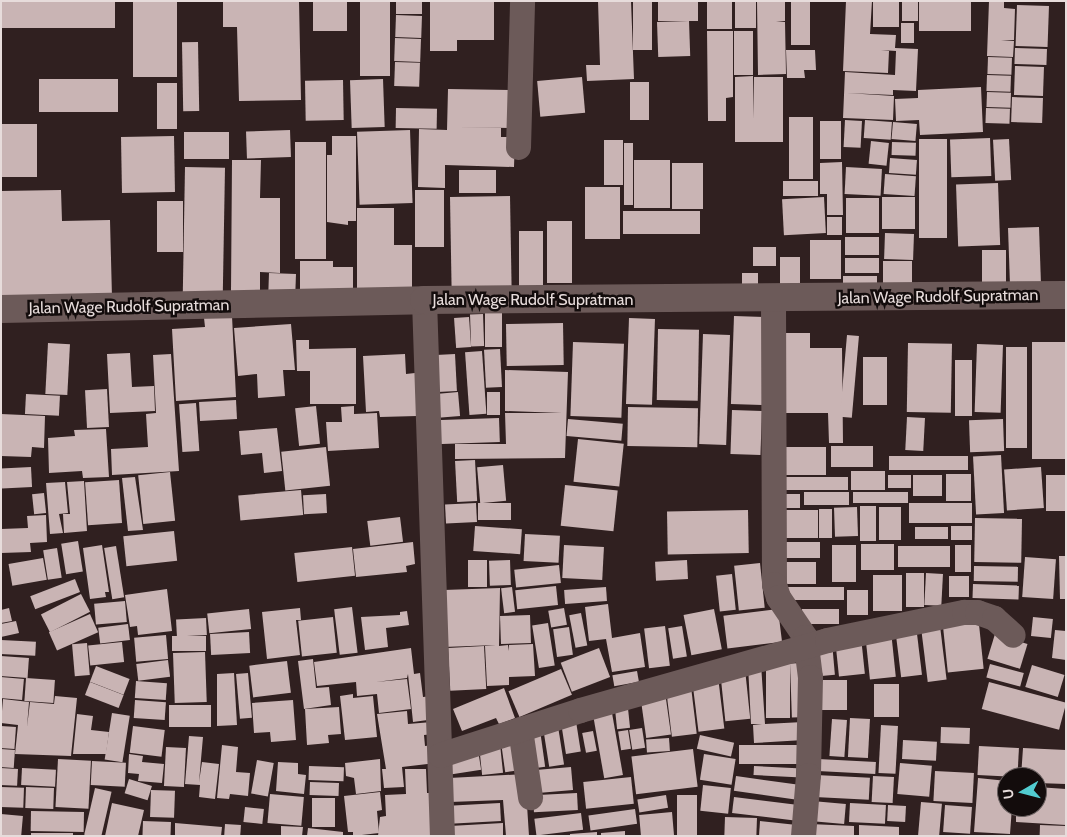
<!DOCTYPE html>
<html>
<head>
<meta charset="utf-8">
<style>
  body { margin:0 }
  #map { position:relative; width:1067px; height:837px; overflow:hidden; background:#302020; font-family:Cabin,sans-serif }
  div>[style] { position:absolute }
  .building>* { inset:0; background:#c9b4b4; transform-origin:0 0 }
  .street>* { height:25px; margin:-12.5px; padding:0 12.5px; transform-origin:12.5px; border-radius:12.5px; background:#6c5a59 }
  .secondary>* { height:28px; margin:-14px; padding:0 14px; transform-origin:14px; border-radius:14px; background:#6c5a59 }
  span { translate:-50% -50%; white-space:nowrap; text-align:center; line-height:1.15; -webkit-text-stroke:5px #130c0c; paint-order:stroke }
  .street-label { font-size:16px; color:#e7dcdb }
  .frame { position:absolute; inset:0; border:2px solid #e7dcdb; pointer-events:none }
  .north { position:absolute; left:997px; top:767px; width:50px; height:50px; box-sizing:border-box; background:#130c0c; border:1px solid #685f5f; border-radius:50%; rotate:262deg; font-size:14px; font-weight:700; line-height:20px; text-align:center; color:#e7dcdb }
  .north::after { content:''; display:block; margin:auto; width:18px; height:22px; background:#52ccd0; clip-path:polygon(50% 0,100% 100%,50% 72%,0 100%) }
</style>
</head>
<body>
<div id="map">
  <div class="building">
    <i style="left:1px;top:1px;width:114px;height:27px"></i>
    <i style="left:133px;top:1px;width:44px;height:76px"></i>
    <i style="clip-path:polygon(223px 1px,299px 1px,301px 100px,239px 101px,237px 27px,223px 27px)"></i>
    <i style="left:313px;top:1px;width:34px;height:30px"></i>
    <i style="left:360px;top:1px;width:30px;height:75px"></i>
    <i style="left:396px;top:1px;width:26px;height:13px"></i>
    <i style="clip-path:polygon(430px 1px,494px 1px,494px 40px,457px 40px,457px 51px,430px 51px)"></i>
    <i style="clip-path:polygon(598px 1px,631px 1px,634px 79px,587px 81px,586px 65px,600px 65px)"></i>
    <i style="left:633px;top:1px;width:19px;height:49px"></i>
    <i style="left:658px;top:1px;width:40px;height:20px"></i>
    <i style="left:707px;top:1px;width:25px;height:28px"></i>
    <i style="left:735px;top:1px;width:21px;height:27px"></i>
    <i style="clip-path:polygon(757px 1px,785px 1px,785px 21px,776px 22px,785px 22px,786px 74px,758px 75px)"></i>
    <i style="left:791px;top:1px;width:19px;height:44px"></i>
    <i style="clip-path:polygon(846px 1px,872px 1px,870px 34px,896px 35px,895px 48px,918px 49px,916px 91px,893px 90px,893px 95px,847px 93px,894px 96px,893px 120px,843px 118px,845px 72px,895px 75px,896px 51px,881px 50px,889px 51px,888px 73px,843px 71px)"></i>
    <i style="left:873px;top:1px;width:26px;height:26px"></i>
    <i style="left:902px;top:1px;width:16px;height:20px"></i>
    <i style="left:919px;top:1px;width:52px;height:30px"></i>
    <i style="clip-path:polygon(989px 1px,1004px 1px,1004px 8px,1015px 9px,1014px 40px,1001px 40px,1014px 41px,1013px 57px,987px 56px)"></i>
    <i style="left:1017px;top:5px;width:32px;height:41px;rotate:2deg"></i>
    <i style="left:396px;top:15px;width:26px;height:22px;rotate:2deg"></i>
    <i style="left:689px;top:21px;width:35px;height:32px;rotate:88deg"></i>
    <i style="left:901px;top:23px;width:13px;height:20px"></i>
    <i style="clip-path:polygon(707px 31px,733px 31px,733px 97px,726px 98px,726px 121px,708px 121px)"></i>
    <i style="left:734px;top:31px;width:19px;height:44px"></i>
    <i style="left:395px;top:38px;width:26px;height:23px;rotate:2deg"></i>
    <i style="left:198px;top:42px;width:69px;height:16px;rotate:89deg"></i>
    <i style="left:1015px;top:48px;width:32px;height:16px;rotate:2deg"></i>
    <i style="clip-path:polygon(786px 50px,815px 50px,816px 70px,804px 70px,805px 78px,787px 78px)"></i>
    <i style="left:988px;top:57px;width:24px;height:17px;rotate:2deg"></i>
    <i style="left:395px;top:62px;width:25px;height:24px;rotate:2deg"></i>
    <i style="left:1015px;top:66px;width:29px;height:29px;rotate:2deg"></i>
    <i style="left:987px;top:75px;width:24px;height:16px;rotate:2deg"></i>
    <i style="clip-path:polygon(753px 76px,754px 119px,754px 77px,783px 77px,783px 142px,735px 142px,735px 77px)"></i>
    <i style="left:582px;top:77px;width:36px;height:45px;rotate:85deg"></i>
    <i style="left:118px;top:79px;width:33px;height:79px;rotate:90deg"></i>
    <i style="left:383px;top:79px;width:48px;height:33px;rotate:88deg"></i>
    <i style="left:343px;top:80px;width:40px;height:38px;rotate:89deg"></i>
    <i style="left:630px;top:82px;width:19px;height:38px"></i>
    <i style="left:157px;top:83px;width:20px;height:46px"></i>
    <i style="clip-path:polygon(981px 87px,983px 132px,920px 135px,919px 120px,896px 121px,895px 99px,918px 98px,918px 90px)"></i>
    <i style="clip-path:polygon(448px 89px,514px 90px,513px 128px,453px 127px,501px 128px,501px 137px,515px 137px,514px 167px,445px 165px,445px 188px,418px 187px,419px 129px,447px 130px)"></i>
    <i style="left:987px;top:92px;width:24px;height:15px;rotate:2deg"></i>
    <i style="left:1012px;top:97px;width:31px;height:25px;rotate:2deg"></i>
    <i style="left:396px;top:108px;width:41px;height:20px;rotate:1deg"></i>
    <i style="left:986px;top:108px;width:24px;height:15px;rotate:2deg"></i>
    <i style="left:789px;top:117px;width:24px;height:62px"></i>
    <i style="left:845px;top:120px;width:17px;height:27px;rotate:3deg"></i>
    <i style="left:865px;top:120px;width:27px;height:18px;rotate:4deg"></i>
    <i style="left:820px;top:121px;width:21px;height:38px"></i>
    <i style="left:893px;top:122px;width:24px;height:17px;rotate:5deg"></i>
    <i style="left:1px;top:124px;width:36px;height:53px"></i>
    <i style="left:290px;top:130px;width:27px;height:44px;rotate:88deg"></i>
    <i style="left:410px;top:130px;width:73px;height:53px;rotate:88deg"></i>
    <i style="left:229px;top:132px;width:27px;height:45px;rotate:90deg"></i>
    <i style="left:174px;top:136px;width:56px;height:53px;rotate:89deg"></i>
    <i style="clip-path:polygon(332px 136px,356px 136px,356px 221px,348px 221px,348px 225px,327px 222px,327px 155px,332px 155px)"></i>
    <i style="left:990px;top:138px;width:38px;height:40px;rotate:88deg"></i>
    <i style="left:919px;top:139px;width:28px;height:99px"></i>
    <i style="left:1009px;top:139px;width:41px;height:16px;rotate:87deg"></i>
    <i style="left:604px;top:140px;width:19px;height:45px"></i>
    <i style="left:871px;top:141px;width:18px;height:23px;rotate:6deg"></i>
    <i style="left:295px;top:142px;width:31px;height:117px"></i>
    <i style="left:892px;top:142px;width:24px;height:13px;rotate:2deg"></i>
    <i style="left:633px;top:143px;width:62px;height:9px;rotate:90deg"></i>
    <i style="left:890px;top:158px;width:27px;height:15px;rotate:4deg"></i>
    <i style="clip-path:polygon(232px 160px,261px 160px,260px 198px,280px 198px,280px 273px,260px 272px,260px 292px,231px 291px)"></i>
    <i style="left:634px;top:160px;width:36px;height:48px"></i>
    <i style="clip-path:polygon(842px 162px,843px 215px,827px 215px,827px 194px,820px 194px,820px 163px)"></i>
    <i style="left:672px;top:163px;width:31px;height:46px"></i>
    <i style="left:185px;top:167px;width:40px;height:127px;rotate:1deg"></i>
    <i style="left:846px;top:167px;width:36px;height:27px;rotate:3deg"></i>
    <i style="left:459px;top:170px;width:37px;height:23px"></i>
    <i style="left:885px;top:174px;width:31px;height:20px;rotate:4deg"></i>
    <i style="left:783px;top:181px;width:35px;height:15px"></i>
    <i style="left:998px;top:183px;width:62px;height:42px;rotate:88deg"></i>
    <i style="left:585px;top:187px;width:35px;height:52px"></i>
    <i style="clip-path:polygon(61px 190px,62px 221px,110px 220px,112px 297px,1px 299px,1px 191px)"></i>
    <i style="left:415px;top:190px;width:29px;height:57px"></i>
    <i style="left:510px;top:196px;width:96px;height:60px;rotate:89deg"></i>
    <i style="left:824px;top:197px;width:36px;height:42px;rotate:87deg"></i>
    <i style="left:882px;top:197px;width:33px;height:32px"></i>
    <i style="left:846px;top:198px;width:33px;height:35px"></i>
    <i style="left:157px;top:201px;width:26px;height:51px"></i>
    <i style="clip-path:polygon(357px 208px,394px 208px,394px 245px,412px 245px,412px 290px,357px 291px)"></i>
    <i style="left:700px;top:211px;width:23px;height:77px;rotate:90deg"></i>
    <i style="left:842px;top:217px;width:18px;height:15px;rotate:90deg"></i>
    <i style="left:547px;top:221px;width:25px;height:62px"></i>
    <i style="left:1039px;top:227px;width:59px;height:31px;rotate:88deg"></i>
    <i style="left:519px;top:231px;width:24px;height:62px"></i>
    <i style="left:885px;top:233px;width:29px;height:26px;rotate:2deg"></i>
    <i style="left:845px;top:237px;width:34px;height:18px"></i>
    <i style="left:810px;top:240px;width:31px;height:39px"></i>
    <i style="left:753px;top:247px;width:23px;height:19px"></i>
    <i style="left:982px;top:250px;width:24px;height:40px"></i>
    <i style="left:780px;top:257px;width:20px;height:28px"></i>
    <i style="left:845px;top:258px;width:34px;height:15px"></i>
    <i style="clip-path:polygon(300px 261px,333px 261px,333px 267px,353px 267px,353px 298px,300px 290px)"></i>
    <i style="left:883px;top:261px;width:29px;height:27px"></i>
    <i style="left:269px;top:273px;width:27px;height:19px;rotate:2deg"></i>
    <i style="left:742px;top:273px;width:16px;height:13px"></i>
    <i style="left:843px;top:276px;width:34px;height:16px"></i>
    <i style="left:485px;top:313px;width:17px;height:34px"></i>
    <i style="left:483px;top:314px;width:32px;height:13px;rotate:88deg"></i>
    <i style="clip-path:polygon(232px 316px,236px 397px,176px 401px,172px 329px,205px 327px,204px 318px)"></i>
    <i style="left:734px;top:316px;width:31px;height:88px;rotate:2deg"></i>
    <i style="left:469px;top:317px;width:30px;height:15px;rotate:86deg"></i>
    <i style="left:629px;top:318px;width:26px;height:86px;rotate:2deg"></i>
    <i style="left:563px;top:323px;width:42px;height:57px;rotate:89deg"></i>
    <i style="clip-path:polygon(291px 324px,295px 370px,283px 370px,285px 396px,258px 398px,257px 374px,238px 376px,234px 328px)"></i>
    <i style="left:658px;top:329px;width:41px;height:71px;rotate:1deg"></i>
    <i style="clip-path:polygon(782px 333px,810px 333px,810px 348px,842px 348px,843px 443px,829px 443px,828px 413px,782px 413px)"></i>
    <i style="left:703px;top:334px;width:27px;height:110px;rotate:2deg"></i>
    <i style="left:847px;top:335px;width:12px;height:82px;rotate:5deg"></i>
    <i style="clip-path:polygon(296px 340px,309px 340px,309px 349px,356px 348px,356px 404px,310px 404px,310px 371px,297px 371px)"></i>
    <i style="left:573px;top:342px;width:51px;height:74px;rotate:2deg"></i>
    <i style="left:1032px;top:342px;width:34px;height:117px"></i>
    <i style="left:48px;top:343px;width:22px;height:51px;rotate:3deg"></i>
    <i style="left:908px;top:343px;width:44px;height:69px;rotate:1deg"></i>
    <i style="left:977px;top:344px;width:26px;height:68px;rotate:2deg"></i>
    <i style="left:1006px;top:347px;width:21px;height:101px"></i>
    <i style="left:500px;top:349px;width:38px;height:16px;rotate:87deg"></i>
    <i style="left:482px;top:351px;width:63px;height:17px;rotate:86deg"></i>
    <i style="clip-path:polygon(130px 353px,132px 387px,154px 386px,155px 411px,110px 413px,107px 354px)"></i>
    <i style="clip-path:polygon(171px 354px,179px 471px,112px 475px,111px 449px,148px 447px,146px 414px,156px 413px,153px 355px)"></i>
    <i style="clip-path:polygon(405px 354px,406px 374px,415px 373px,417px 416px,380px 417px,379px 411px,366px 412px,363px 356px)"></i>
    <i style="left:455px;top:354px;width:37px;height:24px;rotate:87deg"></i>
    <i style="left:863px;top:357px;width:24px;height:48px"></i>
    <i style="left:955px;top:360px;width:17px;height:56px"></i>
    <i style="clip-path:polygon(505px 370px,568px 372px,565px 458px,455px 459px,455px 444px,506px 444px,505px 413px,562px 413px,505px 411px)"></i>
    <i style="left:107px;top:389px;width:38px;height:22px;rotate:87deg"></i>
    <i style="left:458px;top:392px;width:24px;height:25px;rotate:85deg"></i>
    <i style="left:487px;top:392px;width:13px;height:23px"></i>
    <i style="left:26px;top:394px;width:34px;height:20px;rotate:3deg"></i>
    <i style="left:236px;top:400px;width:19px;height:37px;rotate:87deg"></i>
    <i style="left:196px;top:403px;width:48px;height:17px;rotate:86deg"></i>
    <i style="left:316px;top:406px;width:38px;height:21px;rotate:84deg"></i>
    <i style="clip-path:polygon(354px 406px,354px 414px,377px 413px,379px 448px,328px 451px,326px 422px,342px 422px,341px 407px)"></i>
    <i style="left:628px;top:407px;width:70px;height:39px;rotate:1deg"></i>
    <i style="left:732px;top:410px;width:30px;height:44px;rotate:2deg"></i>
    <i style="clip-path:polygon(1px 414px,45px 416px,44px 448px,32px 447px,31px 457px,1px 456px)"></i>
    <i style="left:907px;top:417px;width:18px;height:33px;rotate:3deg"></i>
    <i style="left:499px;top:418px;width:24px;height:65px;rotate:88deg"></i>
    <i style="left:568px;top:419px;width:55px;height:17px;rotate:5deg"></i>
    <i style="left:1003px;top:419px;width:32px;height:34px;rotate:88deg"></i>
    <i style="clip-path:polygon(277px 428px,282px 471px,264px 473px,262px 453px,241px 455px,239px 431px)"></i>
    <i style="clip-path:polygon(106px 429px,109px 477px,83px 478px,82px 471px,49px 473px,48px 438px,75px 436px,74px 430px)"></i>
    <i style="left:578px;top:439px;width:46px;height:43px;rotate:6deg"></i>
    <i style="left:831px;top:446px;width:42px;height:21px"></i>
    <i style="left:326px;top:447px;width:39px;height:45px;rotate:84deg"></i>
    <i style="left:826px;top:447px;width:28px;height:47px;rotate:90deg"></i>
    <i style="left:1001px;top:455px;width:58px;height:28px;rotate:87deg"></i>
    <i style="left:968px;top:456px;width:14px;height:79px;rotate:90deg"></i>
    <i style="left:475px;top:460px;width:41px;height:20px;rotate:87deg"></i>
    <i style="left:503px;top:465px;width:36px;height:26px;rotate:85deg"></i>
    <i style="left:31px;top:467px;width:20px;height:30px;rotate:87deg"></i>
    <i style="left:1041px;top:467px;width:41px;height:37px;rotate:86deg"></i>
    <i style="left:885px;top:471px;width:19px;height:34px;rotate:90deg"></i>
    <i style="left:170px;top:472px;width:49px;height:32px;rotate:84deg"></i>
    <i style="left:946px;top:474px;width:25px;height:27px"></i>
    <i style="left:888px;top:475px;width:23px;height:13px"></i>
    <i style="left:913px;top:475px;width:29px;height:21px"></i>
    <i style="left:1066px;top:475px;width:36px;height:20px;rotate:90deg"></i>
    <i style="clip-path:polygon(135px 477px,143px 530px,128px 531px,122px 478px)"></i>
    <i style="left:778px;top:477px;width:70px;height:13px"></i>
    <i style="left:119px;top:480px;width:43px;height:34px;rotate:86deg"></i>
    <i style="clip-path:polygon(84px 481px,87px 531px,64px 533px,63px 514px,70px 514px,67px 482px)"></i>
    <i style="clip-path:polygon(65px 482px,68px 513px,59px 514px,63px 533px,50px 534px,46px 483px)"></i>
    <i style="left:565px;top:485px;width:53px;height:41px;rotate:6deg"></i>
    <i style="left:301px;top:490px;width:25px;height:63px;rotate:85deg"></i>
    <i style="left:849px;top:492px;width:13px;height:45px;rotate:90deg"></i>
    <i style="left:853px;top:492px;width:55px;height:11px"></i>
    <i style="left:44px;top:493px;width:20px;height:12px;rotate:84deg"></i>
    <i style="left:326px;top:494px;width:19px;height:23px;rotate:87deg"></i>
    <i style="left:776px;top:494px;width:24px;height:14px"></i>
    <i style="left:476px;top:503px;width:19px;height:31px;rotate:87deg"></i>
    <i style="left:511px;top:503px;width:17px;height:33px;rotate:90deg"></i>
    <i style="left:972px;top:503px;width:20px;height:63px;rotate:90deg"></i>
    <i style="left:860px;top:506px;width:16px;height:35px"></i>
    <i style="left:857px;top:507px;width:29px;height:23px;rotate:88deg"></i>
    <i style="left:879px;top:507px;width:22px;height:33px"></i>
    <i style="left:819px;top:509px;width:13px;height:29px"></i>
    <i style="left:748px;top:510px;width:43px;height:81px;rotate:89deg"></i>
    <i style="left:778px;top:510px;width:40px;height:28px"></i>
    <i style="clip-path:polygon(46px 515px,47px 542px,30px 543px,31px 552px,1px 553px,1px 529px,28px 528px,27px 516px)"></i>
    <i style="left:400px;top:517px;width:25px;height:33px;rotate:83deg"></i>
    <i style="left:975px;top:518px;width:47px;height:44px;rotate:1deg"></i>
    <i style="left:475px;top:526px;width:47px;height:25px;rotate:4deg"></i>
    <i style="left:951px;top:526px;width:21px;height:14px"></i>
    <i style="left:915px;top:527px;width:33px;height:12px"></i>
    <i style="left:174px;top:531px;width:30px;height:51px;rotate:84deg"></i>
    <i style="left:525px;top:534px;width:35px;height:27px;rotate:3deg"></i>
    <i style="left:78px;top:541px;width:31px;height:17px;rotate:81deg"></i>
    <i style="clip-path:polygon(413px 542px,415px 564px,406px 566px,407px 572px,356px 577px,353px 549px)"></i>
    <i style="left:820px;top:542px;width:16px;height:46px;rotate:90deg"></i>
    <i style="left:861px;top:544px;width:33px;height:26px"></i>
    <i style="clip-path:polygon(102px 545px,109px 592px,105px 592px,106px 597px,90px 599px,83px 548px)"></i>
    <i style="left:564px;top:545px;width:40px;height:33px;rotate:3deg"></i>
    <i style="left:832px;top:545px;width:24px;height:37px"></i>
    <i style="left:955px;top:545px;width:16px;height:27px"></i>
    <i style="left:116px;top:546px;width:52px;height:12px;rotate:81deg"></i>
    <i style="left:898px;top:546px;width:52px;height:21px"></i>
    <i style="left:352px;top:547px;width:29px;height:58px;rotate:84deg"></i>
    <i style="left:57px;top:548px;width:30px;height:14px;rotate:81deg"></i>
    <i style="clip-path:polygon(1059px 556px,1066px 556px,1066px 599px,1060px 599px)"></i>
    <i style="left:1025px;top:557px;width:31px;height:40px;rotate:4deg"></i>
    <i style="left:43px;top:558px;width:22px;height:35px;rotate:80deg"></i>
    <i style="left:468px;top:560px;width:19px;height:27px"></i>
    <i style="left:510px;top:560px;width:25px;height:21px;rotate:88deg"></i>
    <i style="left:687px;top:560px;width:19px;height:32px;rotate:87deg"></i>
    <i style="left:778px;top:562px;width:38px;height:22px"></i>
    <i style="left:760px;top:563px;width:45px;height:26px;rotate:84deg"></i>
    <i style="left:559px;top:565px;width:18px;height:45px;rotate:84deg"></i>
    <i style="left:974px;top:566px;width:44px;height:15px;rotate:1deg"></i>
    <i style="left:906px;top:573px;width:18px;height:34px"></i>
    <i style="left:926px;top:573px;width:17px;height:32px;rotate:3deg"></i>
    <i style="left:732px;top:574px;width:36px;height:16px;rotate:84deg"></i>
    <i style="left:873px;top:575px;width:29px;height:36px"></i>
    <i style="left:969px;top:576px;width:21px;height:20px;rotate:90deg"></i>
    <i style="left:75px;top:579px;width:14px;height:48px;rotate:69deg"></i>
    <i style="left:973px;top:584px;width:46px;height:14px;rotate:2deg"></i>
    <i style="left:556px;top:586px;width:19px;height:41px;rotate:84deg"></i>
    <i style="left:512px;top:587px;width:25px;height:11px;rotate:83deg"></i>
    <i style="left:606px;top:587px;width:14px;height:42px;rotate:86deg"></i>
    <i style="left:844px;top:587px;width:13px;height:57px;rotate:90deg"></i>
    <i style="clip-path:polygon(500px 588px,499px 646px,508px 645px,508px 651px,509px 645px,533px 644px,535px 676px,509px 677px,509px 685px,487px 686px,485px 646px,496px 645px,444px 647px,444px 590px)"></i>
    <i style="clip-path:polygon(167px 589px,172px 631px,138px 635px,137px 626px,130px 627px,125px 595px)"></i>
    <i style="left:847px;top:590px;width:21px;height:25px"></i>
    <i style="left:81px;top:594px;width:20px;height:45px;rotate:63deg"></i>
    <i style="left:125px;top:601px;width:21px;height:31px;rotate:85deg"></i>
    <i style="clip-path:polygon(608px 604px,612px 638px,640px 633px,645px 667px,612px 672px,606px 639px,589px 641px,585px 607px)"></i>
    <i style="left:352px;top:607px;width:46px;height:18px;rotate:83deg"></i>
    <i style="clip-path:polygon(9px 608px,12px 621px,1px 623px,1px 610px)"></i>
    <i style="clip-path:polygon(300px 608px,301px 620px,296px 620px,300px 655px,267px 659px,262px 612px)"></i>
    <i style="left:564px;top:608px;width:17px;height:16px;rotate:80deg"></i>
    <i style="left:249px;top:609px;width:20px;height:42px;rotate:84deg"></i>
    <i style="left:714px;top:609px;width:41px;height:31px;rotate:79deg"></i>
    <i style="left:778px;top:609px;width:33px;height:55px;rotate:83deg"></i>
    <i style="left:839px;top:609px;width:15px;height:37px;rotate:90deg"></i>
    <i style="clip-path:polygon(407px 611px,409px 625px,386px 628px,388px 647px,365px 650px,361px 617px,400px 615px,400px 612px)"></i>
    <i style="left:581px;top:613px;width:33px;height:12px;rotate:79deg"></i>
    <i style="left:90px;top:614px;width:20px;height:45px;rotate:66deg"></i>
    <i style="left:530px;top:615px;width:28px;height:30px;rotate:88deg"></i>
    <i style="left:978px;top:615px;width:54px;height:36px;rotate:84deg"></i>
    <i style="left:333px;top:617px;width:36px;height:35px;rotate:84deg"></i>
    <i style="left:1033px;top:617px;width:20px;height:19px;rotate:6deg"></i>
    <i style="left:206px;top:618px;width:17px;height:30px;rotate:87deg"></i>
    <i style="clip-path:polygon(16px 621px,19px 633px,1px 637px,1px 624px)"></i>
    <i style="left:548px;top:623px;width:43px;height:16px;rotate:81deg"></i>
    <i style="left:128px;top:624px;width:16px;height:30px;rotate:83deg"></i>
    <i style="left:665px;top:626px;width:40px;height:21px;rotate:83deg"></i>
    <i style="left:682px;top:626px;width:31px;height:14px;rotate:81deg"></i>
    <i style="left:940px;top:626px;width:54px;height:19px;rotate:83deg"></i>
    <i style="left:569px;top:627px;width:28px;height:16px;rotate:82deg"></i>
    <i style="clip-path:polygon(1055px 630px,1066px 631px,1066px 660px,1052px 658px)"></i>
    <i style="left:891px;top:631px;width:46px;height:26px;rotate:84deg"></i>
    <i style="left:249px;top:632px;width:21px;height:39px;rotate:87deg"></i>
    <i style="left:917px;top:634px;width:41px;height:21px;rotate:83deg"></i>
    <i style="left:995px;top:634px;width:34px;height:26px;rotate:17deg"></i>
    <i style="left:166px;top:635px;width:24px;height:32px;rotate:85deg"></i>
    <i style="left:206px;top:636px;width:15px;height:34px;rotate:90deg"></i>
    <i style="left:861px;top:637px;width:37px;height:26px;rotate:84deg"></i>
    <i style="left:1px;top:640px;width:35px;height:14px;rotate:3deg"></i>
    <i style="left:122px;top:642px;width:20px;height:34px;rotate:84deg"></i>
    <i style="left:832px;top:642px;width:33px;height:16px;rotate:85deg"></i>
    <i style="left:87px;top:643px;width:32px;height:15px;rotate:85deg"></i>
    <i style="left:484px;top:646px;width:43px;height:36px;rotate:87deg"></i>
    <i style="clip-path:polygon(411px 648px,414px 674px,420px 673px,423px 697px,432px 696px,435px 719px,413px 722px,408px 674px,407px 678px,376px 682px,407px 679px,411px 709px,379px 713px,377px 694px,357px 696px,356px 682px,317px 686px,314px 662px)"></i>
    <i style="left:599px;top:648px;width:31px;height:41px;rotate:69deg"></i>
    <i style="left:205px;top:652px;width:50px;height:32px;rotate:88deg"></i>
    <i style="left:1px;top:656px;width:28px;height:20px;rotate:4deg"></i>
    <i style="clip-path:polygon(313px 659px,316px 688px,329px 687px,331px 705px,304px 709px,298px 661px)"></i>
    <i style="left:168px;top:660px;width:17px;height:32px;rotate:83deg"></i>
    <i style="left:766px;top:660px;width:24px;height:58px"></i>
    <i style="left:287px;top:661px;width:32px;height:38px;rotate:83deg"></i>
    <i style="left:805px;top:663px;width:54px;height:15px;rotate:88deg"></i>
    <i style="clip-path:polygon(761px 664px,765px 724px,803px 722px,804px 740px,754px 743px,753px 725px,762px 724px,751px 724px,748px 665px)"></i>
    <i style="left:990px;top:664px;width:35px;height:14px;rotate:15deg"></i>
    <i style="left:1032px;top:665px;width:34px;height:23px;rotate:17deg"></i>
    <i style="left:96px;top:666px;width:36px;height:17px;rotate:21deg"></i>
    <i style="left:561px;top:669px;width:28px;height:57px;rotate:67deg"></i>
    <i style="left:745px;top:669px;width:50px;height:25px;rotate:84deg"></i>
    <i style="left:637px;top:671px;width:11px;height:25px;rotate:80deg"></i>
    <i style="clip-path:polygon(234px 673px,237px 725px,217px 726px,217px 674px)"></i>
    <i style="left:248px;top:673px;width:45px;height:12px;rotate:85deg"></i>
    <i style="left:1px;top:677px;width:23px;height:21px;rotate:5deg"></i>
    <i style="left:718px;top:677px;width:52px;height:26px;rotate:83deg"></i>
    <i style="left:26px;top:678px;width:29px;height:23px;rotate:4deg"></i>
    <i style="left:817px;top:680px;width:30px;height:30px"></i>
    <i style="left:136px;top:681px;width:31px;height:17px;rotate:4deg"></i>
    <i style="left:90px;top:682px;width:36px;height:14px;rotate:21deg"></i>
    <i style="left:989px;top:682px;width:80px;height:28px;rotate:15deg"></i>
    <i style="left:874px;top:684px;width:25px;height:33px"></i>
    <i style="left:691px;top:687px;width:47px;height:25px;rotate:83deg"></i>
    <i style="clip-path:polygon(504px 688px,515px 718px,499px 724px,496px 718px,462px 731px,453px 709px)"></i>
    <i style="left:665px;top:692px;width:43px;height:25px;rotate:82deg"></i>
    <i style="clip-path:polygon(353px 694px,353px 698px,373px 696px,377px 737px,345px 740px,340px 696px)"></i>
    <i style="clip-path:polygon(55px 696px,77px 698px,71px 756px,15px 754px,18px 725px,1px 723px,3px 699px,29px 702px,27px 727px,30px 702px,54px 704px)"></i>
    <i style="left:627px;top:699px;width:29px;height:13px;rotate:84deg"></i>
    <i style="left:135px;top:700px;width:31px;height:18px;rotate:4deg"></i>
    <i style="clip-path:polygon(293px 700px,296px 740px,271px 742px,270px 732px,254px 733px,252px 703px)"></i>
    <i style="left:169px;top:705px;width:42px;height:22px"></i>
    <i style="clip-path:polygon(339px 707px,341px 734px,328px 735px,329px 743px,307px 745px,305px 709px)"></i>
    <i style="clip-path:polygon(407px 711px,408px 724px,432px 722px,434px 734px,424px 735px,425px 746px,433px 745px,436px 763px,402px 767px,404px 787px,384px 788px,382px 769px,386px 769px,377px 714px)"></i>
    <i style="left:112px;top:713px;width:18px;height:47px;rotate:9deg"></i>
    <i style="left:612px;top:713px;width:63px;height:19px;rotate:80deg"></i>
    <i style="clip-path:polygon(77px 714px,93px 716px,91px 730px,109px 732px,106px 754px,73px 754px)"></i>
    <i style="left:575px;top:715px;width:37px;height:15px;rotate:81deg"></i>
    <i style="left:850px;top:718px;width:20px;height:39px;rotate:3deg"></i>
    <i style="left:832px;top:719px;width:15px;height:37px;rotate:4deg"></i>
    <i style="left:557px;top:720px;width:45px;height:15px;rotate:81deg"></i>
    <i style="left:881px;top:725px;width:17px;height:48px;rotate:3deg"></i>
    <i style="left:1px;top:726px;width:15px;height:22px;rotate:4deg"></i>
    <i style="left:133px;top:726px;width:32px;height:27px;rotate:7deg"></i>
    <i style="left:941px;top:727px;width:29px;height:16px;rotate:2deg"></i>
    <i style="left:642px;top:728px;width:20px;height:13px;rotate:81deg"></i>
    <i style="left:540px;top:730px;width:37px;height:17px;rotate:82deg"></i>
    <i style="left:628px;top:730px;width:19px;height:10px;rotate:81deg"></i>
    <i style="left:593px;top:731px;width:20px;height:11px;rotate:79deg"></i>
    <i style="left:700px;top:735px;width:35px;height:14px;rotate:13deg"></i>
    <i style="clip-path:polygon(189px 736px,203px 737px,199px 782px,202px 762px,219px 764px,215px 799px,199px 797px,200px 785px,185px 784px)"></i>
    <i style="left:669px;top:738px;width:13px;height:23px;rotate:86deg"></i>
    <i style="left:903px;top:740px;width:34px;height:19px;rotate:3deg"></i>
    <i style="left:519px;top:741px;width:29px;height:18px;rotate:82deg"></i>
    <i style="left:500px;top:744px;width:29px;height:21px;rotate:84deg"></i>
    <i style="clip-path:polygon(222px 745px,238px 747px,236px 772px,250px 773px,248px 796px,230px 794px,229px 799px,217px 798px)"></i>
    <i style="left:739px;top:745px;width:64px;height:19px"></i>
    <i style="left:979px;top:746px;width:40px;height:29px;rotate:3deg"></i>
    <i style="left:166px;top:747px;width:20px;height:39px;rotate:3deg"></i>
    <i style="clip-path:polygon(1023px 748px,1066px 750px,1066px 784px,1037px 783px,1037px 777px,1021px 777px)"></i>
    <i style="left:1px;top:749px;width:14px;height:18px;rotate:4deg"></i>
    <i style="left:693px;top:749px;width:38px;height:62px;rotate:83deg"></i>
    <i style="left:478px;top:750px;width:20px;height:31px;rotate:81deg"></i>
    <i style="clip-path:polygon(129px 754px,143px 756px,142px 762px,164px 764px,162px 783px,138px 781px,139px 774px,128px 773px)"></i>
    <i style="left:704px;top:754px;width:32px;height:26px;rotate:9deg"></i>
    <i style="left:58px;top:759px;width:33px;height:48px;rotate:3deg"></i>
    <i style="clip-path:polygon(380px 759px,381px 791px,356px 794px,354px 778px,346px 776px,345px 763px)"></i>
    <i style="left:818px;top:759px;width:58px;height:12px;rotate:3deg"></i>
    <i style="left:257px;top:760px;width:17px;height:34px;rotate:10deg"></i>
    <i style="left:92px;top:761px;width:34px;height:24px;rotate:3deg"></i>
    <i style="clip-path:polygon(278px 762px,298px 763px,298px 774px,306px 775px,304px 794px,276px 791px)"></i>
    <i style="left:900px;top:763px;width:32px;height:31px;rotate:5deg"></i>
    <i style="left:309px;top:766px;width:35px;height:14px;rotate:2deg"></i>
    <i style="left:754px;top:766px;width:43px;height:9px;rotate:3deg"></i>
    <i style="left:571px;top:767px;width:23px;height:41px;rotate:85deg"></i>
    <i style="left:1px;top:768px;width:17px;height:17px;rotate:3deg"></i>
    <i style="left:22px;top:768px;width:34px;height:17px;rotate:3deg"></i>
    <i style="clip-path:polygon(405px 769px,426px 769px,427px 793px,435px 793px,431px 836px,378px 836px,380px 817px,386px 816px,385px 795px,406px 794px)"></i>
    <i style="left:935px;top:771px;width:39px;height:30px;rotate:3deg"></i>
    <i style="clip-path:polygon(525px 774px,529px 836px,506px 836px,503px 800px,450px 802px,449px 778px)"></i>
    <i style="left:816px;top:775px;width:54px;height:22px;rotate:3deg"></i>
    <i style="left:736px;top:776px;width:69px;height:15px;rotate:8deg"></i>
    <i style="left:873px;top:776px;width:21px;height:26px;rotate:3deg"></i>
    <i style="left:631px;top:777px;width:27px;height:48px;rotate:84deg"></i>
    <i style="clip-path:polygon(978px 778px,1007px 781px,1007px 807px,1012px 807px,1010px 834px,974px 832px)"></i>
    <i style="left:129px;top:779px;width:24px;height:15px;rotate:17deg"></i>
    <i style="left:310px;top:782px;width:29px;height:13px;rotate:2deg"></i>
    <i style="left:703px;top:785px;width:28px;height:26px;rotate:6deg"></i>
    <i style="left:1px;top:787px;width:23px;height:20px;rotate:2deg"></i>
    <i style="left:26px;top:787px;width:28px;height:21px;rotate:2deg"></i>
    <i style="clip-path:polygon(1037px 787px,1066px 789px,1066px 825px,1016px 822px,1016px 807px,1037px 807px)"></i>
    <i style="left:95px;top:788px;width:17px;height:48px;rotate:13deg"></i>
    <i style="left:151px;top:790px;width:24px;height:27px;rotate:2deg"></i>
    <i style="clip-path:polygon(380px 792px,382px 810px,377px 811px,379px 833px,353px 836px,353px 832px,348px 832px,344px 796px)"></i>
    <i style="left:577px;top:793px;width:17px;height:44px;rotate:87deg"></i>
    <i style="left:270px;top:794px;width:34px;height:29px;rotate:5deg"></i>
    <i style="left:666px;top:795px;width:13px;height:29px;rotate:81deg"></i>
    <i style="left:677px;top:795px;width:20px;height:41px"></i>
    <i style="left:734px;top:797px;width:65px;height:16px;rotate:7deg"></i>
    <i style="left:312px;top:798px;width:23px;height:29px"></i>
    <i style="left:812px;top:801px;width:34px;height:20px;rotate:5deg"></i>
    <i style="left:921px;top:802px;width:21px;height:34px;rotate:5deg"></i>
    <i style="clip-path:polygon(112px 803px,144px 810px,138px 836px,105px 836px)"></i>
    <i style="left:500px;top:803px;width:18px;height:51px;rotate:87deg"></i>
    <i style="left:850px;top:803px;width:36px;height:19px;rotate:3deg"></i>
    <i style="left:888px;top:805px;width:18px;height:16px;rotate:3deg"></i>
    <i style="left:945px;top:805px;width:27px;height:27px;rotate:4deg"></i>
    <i style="left:245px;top:807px;width:19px;height:15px;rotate:6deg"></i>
    <i style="left:635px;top:809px;width:15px;height:47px;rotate:82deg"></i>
    <i style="left:31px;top:811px;width:53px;height:20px;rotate:1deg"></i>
    <i style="left:672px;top:812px;width:24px;height:33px;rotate:85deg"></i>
    <i style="left:581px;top:813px;width:17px;height:47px;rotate:83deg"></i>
    <i style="left:1px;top:814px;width:22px;height:22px;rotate:5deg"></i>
    <i style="left:725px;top:817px;width:32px;height:19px;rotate:2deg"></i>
    <i style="left:143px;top:821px;width:28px;height:15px;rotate:2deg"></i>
    <i style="clip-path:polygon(760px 821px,797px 825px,795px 836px,759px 836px)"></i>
    <i style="clip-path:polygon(175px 823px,222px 827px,221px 836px,175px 836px)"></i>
    <i style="clip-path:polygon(503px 823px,503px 836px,450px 836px,450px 826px)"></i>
    <i style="left:225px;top:824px;width:16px;height:12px;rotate:4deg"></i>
    <i style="clip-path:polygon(810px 824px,854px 826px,854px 836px,810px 836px)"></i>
    <i style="clip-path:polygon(859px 825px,899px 827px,899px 836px,859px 836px)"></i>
    <i style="left:1040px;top:825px;width:26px;height:11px;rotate:2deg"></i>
    <i style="clip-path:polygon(281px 826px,303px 827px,302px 836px,281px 836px)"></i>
    <i style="clip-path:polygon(308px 828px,343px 832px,343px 836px,307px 836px)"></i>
    <i style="clip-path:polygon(625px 831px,625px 836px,601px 836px,601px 833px)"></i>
    <i style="clip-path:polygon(597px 832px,597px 836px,570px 836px,570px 834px)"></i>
    <i style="left:31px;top:833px;width:42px;height:3px"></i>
  </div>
  <div class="street">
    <i style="left:518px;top:147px;width:146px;rotate:-88.4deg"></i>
    <i style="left:424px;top:300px;width:536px;rotate:88.08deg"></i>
    <i style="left:773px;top:300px;width:284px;rotate:89.8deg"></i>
    <i style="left:774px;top:584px;width:14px;rotate:73deg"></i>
    <i style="left:778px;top:597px;width:48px;rotate:56deg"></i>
    <i style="left:805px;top:637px;width:40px;rotate:82.9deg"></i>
    <i style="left:810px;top:677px;width:98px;rotate:91.2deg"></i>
    <i style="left:808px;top:775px;width:61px;rotate:94.7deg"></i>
    <i style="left:520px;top:729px;width:69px;rotate:81.6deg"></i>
    <i style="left:440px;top:755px;width:147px;rotate:-17.8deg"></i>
    <i style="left:580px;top:710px;width:257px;rotate:-15.8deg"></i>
    <i style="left:827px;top:640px;width:140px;rotate:-11.6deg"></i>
    <i style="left:964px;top:612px;width:13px"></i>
    <i style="left:977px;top:612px;width:18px;rotate:19deg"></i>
    <i style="left:994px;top:618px;width:25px;rotate:42deg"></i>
  </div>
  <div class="secondary">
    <i style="left:1px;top:309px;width:423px;rotate:-1.2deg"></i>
    <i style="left:424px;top:300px;width:642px;rotate:-0.45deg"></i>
  </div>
  <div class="street-label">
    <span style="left:938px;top:297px;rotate:-1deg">Jalan Wage Rudolf Supratman</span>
    <span style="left:533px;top:300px">Jalan Wage Rudolf Supratman</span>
    <span style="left:129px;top:307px;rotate:-1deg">Jalan Wage Rudolf Supratman</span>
  </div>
  <div class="frame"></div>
  <div class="north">U</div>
</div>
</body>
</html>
